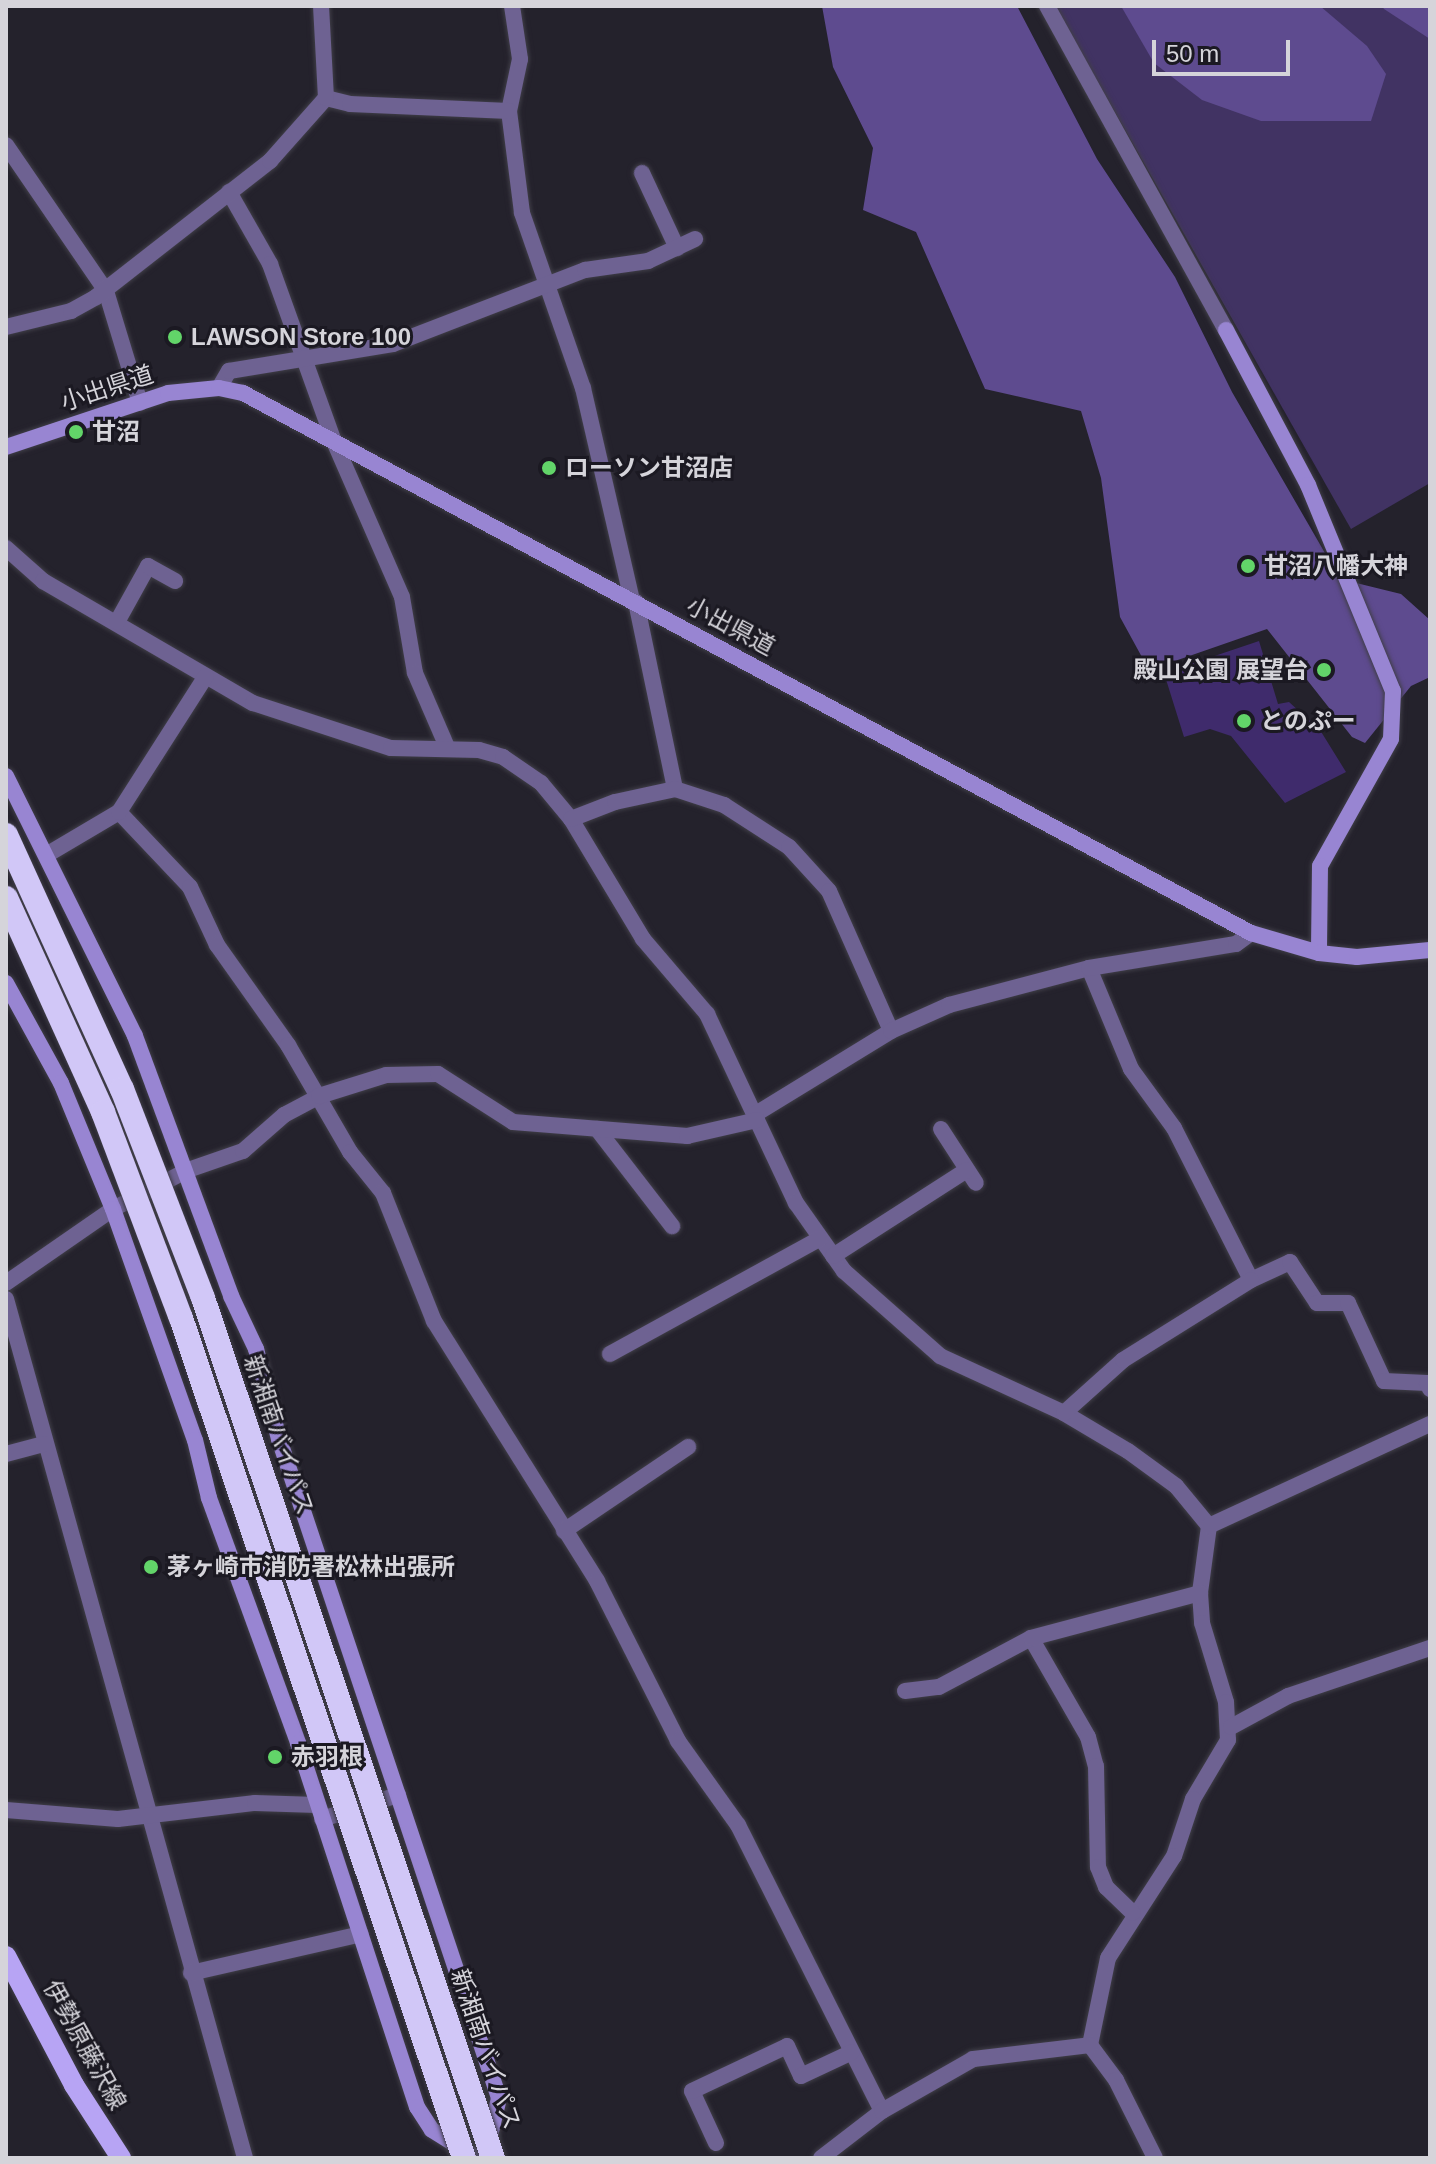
<!DOCTYPE html>
<html>
<head>
<meta charset="utf-8">
<style>
  body { margin:0 }
  #map { position:relative; width:1436px; height:2164px; overflow:hidden; background:#24222c; font-family:Arial,"Noto Sans JP",sans-serif }
  div>[style] { position:absolute }
  .green>* { inset:0; background:#413363 }
  .forest>* { inset:0; background:#5e4b8f }
  .water>* { inset:0; background:#3f2b6c }
  .roads { filter:drop-shadow(0 0 2px #403e48) drop-shadow(0 0 2px #403e48) }
  .street>* { height:16px; margin:-8px; padding:0 8px; transform-origin:8px; border-radius:8px; background:#6e6292 }
  .secondary>* { height:16px; margin:-8px; padding:0 8px; transform-origin:8px; border-radius:8px; background:#9885d2 }
  .primary>* { height:20px; margin:-10px; padding:0 10px; transform-origin:10px; border-radius:10px; background:#b7a4f4 }
  .bridges { filter:drop-shadow(0 0 2px #403e48) drop-shadow(0 0 2px #403e48) }
  .highway-bridge>* { height:24px; margin:-12px; padding:0 12px; transform-origin:12px; border-radius:12px; background:#d1c7f7 }
  .dots>* { width:22px; height:22px; translate:-50% -50%; box-sizing:border-box; border:4px solid #1b1922; border-radius:50% }
  span { translate:-50% -50%; white-space:nowrap; text-align:center; line-height:1.15; -webkit-text-stroke:6px #1b1922; paint-order:stroke }
  .poi-label { font-size:24px; color:#d5d4da; font-weight:700 }
  .left { translate:0 -50%; text-align:left }
  .right { translate:-100% -50%; text-align:right }
  .street-label { font-size:24px; color:#d5d4da }
  .frame { position:absolute; inset:0; border:8px solid #d5d4da; pointer-events:none }
  .scale { position:absolute; left:1152px; top:40px; width:138px; height:36px; box-sizing:border-box; border:4px solid #d5d4da; border-top:0; padding-left:10px; font-size:24px; line-height:28px; white-space:nowrap; color:#d5d4da; -webkit-text-stroke:6px #1b1922; paint-order:stroke }
</style>
</head>
<body>
<div id="map">
  <div class="green">
    <i style="clip-path:polygon(1055px 6px,1430px 6px,1430px 483px,1351px 529px)"></i>
  </div>
  <div class="forest">
    <i style="clip-path:polygon(822px 6px,1017px 6px,1097px 159px,1175px 277px,1232px 392px,1340px 579px,1401px 594px,1430px 620px,1430px 677px,1411px 686px,1365px 743px,1352px 737px,1267px 629px,1149px 670px,1120px 617px,1101px 478px,1081px 411px,985px 389px,916px 232px,863px 210px,873px 148px,833px 67px)"></i>
    <i style="clip-path:polygon(1121px 6px,1320px 6px,1367px 46px,1386px 74px,1371px 121px,1261px 121px,1202px 100px,1154px 63px)"></i>
    <i style="clip-path:polygon(1382px 6px,1430px 6px,1430px 39px,1384px 9px)"></i>
  </div>
  <div class="water">
    <i style="clip-path:polygon(1259px 641px,1278px 704px,1289px 702px,1320px 730px,1346px 772px,1285px 803px,1231px 736px,1210px 729px,1184px 737px,1164px 673px)"></i>
  </div>
  <div class="roads">
    <div class="street">
      <i style="left:512px;top:6px;width:54px;rotate:81.4deg"></i>
      <i style="left:520px;top:59px;width:53px;rotate:101.9deg"></i>
      <i style="left:509px;top:111px;width:103px;rotate:82.7deg"></i>
      <i style="left:522px;top:213px;width:185px;rotate:70.8deg"></i>
      <i style="left:583px;top:388px;width:218px;rotate:77deg"></i>
      <i style="left:1047px;top:6px;width:370px;rotate:61.1deg"></i>
      <i style="left:326px;top:98px;width:25px;rotate:14deg"></i>
      <i style="left:350px;top:104px;width:159px;rotate:2.5deg"></i>
      <i style="left:6px;top:145px;width:177px;rotate:55.6deg"></i>
      <i style="left:106px;top:291px;width:117px;rotate:73.1deg"></i>
      <i style="left:642px;top:173px;width:83px;rotate:65deg"></i>
      <i style="left:229px;top:192px;width:83px;rotate:60.3deg"></i>
      <i style="left:270px;top:264px;width:186px;rotate:70.2deg"></i>
      <i style="left:333px;top:439px;width:172px;rotate:66.4deg"></i>
      <i style="left:402px;top:597px;width:77px;rotate:80.3deg"></i>
      <i style="left:415px;top:673px;width:81px;rotate:66.6deg"></i>
      <i style="left:6px;top:327px;width:67px;rotate:-13.8deg"></i>
      <i style="left:71px;top:311px;width:29px;rotate:-29deg"></i>
      <i style="left:96px;top:297px;width:221px;rotate:-38deg"></i>
      <i style="left:270px;top:161px;width:84px;rotate:-48.4deg"></i>
      <i style="left:326px;top:98px;width:92px;rotate:-93.1deg"></i>
      <i style="left:219px;top:388px;width:20px;rotate:-60deg"></i>
      <i style="left:229px;top:371px;width:166px;rotate:-9.3deg"></i>
      <i style="left:393px;top:344px;width:206px;rotate:-21.1deg"></i>
      <i style="left:585px;top:270px;width:64px;rotate:-8.1deg"></i>
      <i style="left:648px;top:261px;width:52px;rotate:-25.1deg"></i>
      <i style="left:6px;top:548px;width:50px;rotate:41.7deg"></i>
      <i style="left:43px;top:581px;width:243px;rotate:30.2deg"></i>
      <i style="left:253px;top:703px;width:145px;rotate:18.1deg"></i>
      <i style="left:391px;top:748px;width:88px;rotate:1.3deg"></i>
      <i style="left:479px;top:750px;width:25px;rotate:16deg"></i>
      <i style="left:503px;top:757px;width:46px;rotate:34.4deg"></i>
      <i style="left:541px;top:783px;width:47px;rotate:50.2deg"></i>
      <i style="left:571px;top:819px;width:140px;rotate:59deg"></i>
      <i style="left:643px;top:939px;width:99px;rotate:49.5deg"></i>
      <i style="left:707px;top:1014px;width:209px;rotate:64.8deg"></i>
      <i style="left:796px;top:1203px;width:83px;rotate:54.8deg"></i>
      <i style="left:844px;top:1271px;width:128px;rotate:41.5deg"></i>
      <i style="left:940px;top:1356px;width:136px;rotate:24.7deg"></i>
      <i style="left:1064px;top:1413px;width:74px;rotate:30.7deg"></i>
      <i style="left:1128px;top:1451px;width:59px;rotate:36.1deg"></i>
      <i style="left:1176px;top:1486px;width:52px;rotate:50.5deg"></i>
      <i style="left:1209px;top:1526px;width:68px;rotate:97.7deg"></i>
      <i style="left:1200px;top:1593px;width:30px;rotate:86deg"></i>
      <i style="left:1202px;top:1623px;width:83px;rotate:73.1deg"></i>
      <i style="left:1226px;top:1702px;width:38px;rotate:87deg"></i>
      <i style="left:1228px;top:1740px;width:69px;rotate:120.7deg"></i>
      <i style="left:1193px;top:1799px;width:60px;rotate:108.4deg"></i>
      <i style="left:1174px;top:1856px;width:121px;rotate:122.9deg"></i>
      <i style="left:1108px;top:1958px;width:89px;rotate:101.7deg"></i>
      <i style="left:1090px;top:2045px;width:44px;rotate:53.4deg"></i>
      <i style="left:1116px;top:2080px;width:87px;rotate:63.4deg"></i>
      <i style="left:636px;top:602px;width:191px;rotate:78.2deg"></i>
      <i style="left:117px;top:622px;width:64px;rotate:-61deg"></i>
      <i style="left:148px;top:566px;width:31px;rotate:29deg"></i>
      <i style="left:119px;top:812px;width:103px;rotate:46.6deg"></i>
      <i style="left:190px;top:887px;width:64px;rotate:65deg"></i>
      <i style="left:217px;top:945px;width:123px;rotate:54.6deg"></i>
      <i style="left:288px;top:1045px;width:124px;rotate:59.9deg"></i>
      <i style="left:350px;top:1152px;width:53px;rotate:51.2deg"></i>
      <i style="left:383px;top:1193px;width:138px;rotate:68.3deg"></i>
      <i style="left:434px;top:1321px;width:307px;rotate:57.9deg"></i>
      <i style="left:597px;top:1581px;width:179px;rotate:63.1deg"></i>
      <i style="left:678px;top:1741px;width:103px;rotate:54.5deg"></i>
      <i style="left:738px;top:1825px;width:320px;rotate:63.3deg"></i>
      <i style="left:571px;top:819px;width:47px;rotate:-21.1deg"></i>
      <i style="left:615px;top:802px;width:61px;rotate:-12.2deg"></i>
      <i style="left:675px;top:789px;width:52px;rotate:18.1deg"></i>
      <i style="left:724px;top:805px;width:77px;rotate:32.9deg"></i>
      <i style="left:789px;top:847px;width:59px;rotate:47.7deg"></i>
      <i style="left:829px;top:891px;width:153px;rotate:66.1deg"></i>
      <i style="left:48px;top:854px;width:82px;rotate:-30.6deg"></i>
      <i style="left:119px;top:812px;width:161px;rotate:-57.4deg"></i>
      <i style="left:1089px;top:968px;width:109px;rotate:67.4deg"></i>
      <i style="left:1131px;top:1069px;width:73px;rotate:53.9deg"></i>
      <i style="left:1174px;top:1128px;width:170px;rotate:63.1deg"></i>
      <i style="left:1251px;top:1280px;width:43px;rotate:-24.8deg"></i>
      <i style="left:1290px;top:1262px;width:49px;rotate:56.6deg"></i>
      <i style="left:1317px;top:1303px;width:31px"></i>
      <i style="left:1348px;top:1303px;width:86px;rotate:65.2deg"></i>
      <i style="left:1384px;top:1381px;width:43px;rotate:2.7deg"></i>
      <i style="left:1427px;top:1383px;width:7px;rotate:63deg"></i>
      <i style="left:754px;top:1115px;width:161px;rotate:-31.5deg"></i>
      <i style="left:891px;top:1031px;width:64px;rotate:-24.1deg"></i>
      <i style="left:949px;top:1005px;width:145px;rotate:-14.8deg"></i>
      <i style="left:1089px;top:968px;width:149px;rotate:-9.3deg"></i>
      <i style="left:1236px;top:944px;width:19px;rotate:-36deg"></i>
      <i style="left:597px;top:1129px;width:123px;rotate:52.3deg"></i>
      <i style="left:941px;top:1129px;width:64px;rotate:57.1deg"></i>
      <i style="left:833px;top:1256px;width:159px;rotate:-32.7deg"></i>
      <i style="left:6px;top:1283px;width:130px;rotate:-34.7deg"></i>
      <i style="left:113px;top:1209px;width:85px;rotate:-27.5deg"></i>
      <i style="left:188px;top:1170px;width:58px;rotate:-19.1deg"></i>
      <i style="left:243px;top:1151px;width:55px;rotate:-41.3deg"></i>
      <i style="left:284px;top:1115px;width:40px;rotate:-28deg"></i>
      <i style="left:319px;top:1096px;width:70px;rotate:-17.4deg"></i>
      <i style="left:386px;top:1075px;width:52px;rotate:-1.1deg"></i>
      <i style="left:438px;top:1074px;width:89px;rotate:32.6deg"></i>
      <i style="left:513px;top:1122px;width:175px;rotate:4.6deg"></i>
      <i style="left:687px;top:1136px;width:72px;rotate:-12.9deg"></i>
      <i style="left:6px;top:1299px;width:892px;rotate:74.45deg"></i>
      <i style="left:610px;top:1354px;width:239px;rotate:-28.8deg"></i>
      <i style="left:1064px;top:1413px;width:79px;rotate:-41.9deg"></i>
      <i style="left:1123px;top:1360px;width:151px;rotate:-32deg"></i>
      <i style="left:6px;top:1454px;width:39px;rotate:-15deg"></i>
      <i style="left:1209px;top:1526px;width:243px;rotate:-24.8deg"></i>
      <i style="left:564px;top:1531px;width:150px;rotate:-34.1deg"></i>
      <i style="left:1031px;top:1638px;width:114px;rotate:60.1deg"></i>
      <i style="left:1088px;top:1737px;width:30px;rotate:75deg"></i>
      <i style="left:1096px;top:1766px;width:101px;rotate:88.9deg"></i>
      <i style="left:1098px;top:1867px;width:22px;rotate:68deg"></i>
      <i style="left:1106px;top:1887px;width:37px;rotate:44deg"></i>
      <i style="left:905px;top:1691px;width:34px;rotate:-7deg"></i>
      <i style="left:939px;top:1687px;width:104px;rotate:-28deg"></i>
      <i style="left:1031px;top:1638px;width:175px;rotate:-14.9deg"></i>
      <i style="left:1231px;top:1727px;width:65px;rotate:-28.5deg"></i>
      <i style="left:1288px;top:1696px;width:150px;rotate:-18.7deg"></i>
      <i style="left:6px;top:1810px;width:112px;rotate:4.6deg"></i>
      <i style="left:118px;top:1819px;width:138px;rotate:-6.7deg"></i>
      <i style="left:255px;top:1803px;width:62px;rotate:1.8deg"></i>
      <i style="left:322px;top:1819px;width:80px;rotate:-17.5deg"></i>
      <i style="left:191px;top:1973px;width:174px;rotate:-12.9deg"></i>
      <i style="left:716px;top:2143px;width:57px;rotate:-114.8deg"></i>
      <i style="left:692px;top:2091px;width:105px;rotate:-25.3deg"></i>
      <i style="left:787px;top:2046px;width:33px;rotate:65deg"></i>
      <i style="left:801px;top:2076px;width:56px;rotate:-25.2deg"></i>
      <i style="left:821px;top:2158px;width:77px;rotate:-37.6deg"></i>
      <i style="left:882px;top:2111px;width:105px;rotate:-29.7deg"></i>
      <i style="left:973px;top:2059px;width:118px;rotate:-6.8deg"></i>
    </div>
    <div class="secondary">
      <i style="left:1226px;top:330px;width:175px;rotate:62.1deg"></i>
      <i style="left:1308px;top:485px;width:223px;rotate:67.6deg"></i>
      <i style="left:1393px;top:691px;width:48px;rotate:92.4deg"></i>
      <i style="left:1391px;top:739px;width:145px;rotate:119.2deg"></i>
      <i style="left:1320px;top:866px;width:87px;rotate:90.7deg"></i>
      <i style="left:6px;top:447px;width:171px;rotate:-18.4deg"></i>
      <i style="left:168px;top:393px;width:51px;rotate:-5.6deg"></i>
      <i style="left:219px;top:388px;width:25px;rotate:12deg"></i>
      <i style="left:243px;top:393px;width:1144px;rotate:28.18deg"></i>
      <i style="left:1251px;top:933px;width:71px;rotate:16.4deg"></i>
      <i style="left:1319px;top:953px;width:38px;rotate:6deg"></i>
      <i style="left:1357px;top:957px;width:73px;rotate:-5.5deg"></i>
      <i style="left:6px;top:776px;width:290px;rotate:63.6deg"></i>
      <i style="left:135px;top:1036px;width:277px;rotate:69.7deg"></i>
      <i style="left:231px;top:1296px;width:59px;rotate:64.7deg"></i>
      <i style="left:256px;top:1349px;width:93px;rotate:75.7deg"></i>
      <i style="left:279px;top:1439px;width:695px;rotate:71.54deg"></i>
      <i style="left:499px;top:2098px;width:47px;rotate:103.4deg"></i>
      <i style="left:6px;top:983px;width:114px;rotate:61.2deg"></i>
      <i style="left:61px;top:1083px;width:136px;rotate:67.6deg"></i>
      <i style="left:113px;top:1209px;width:245px;rotate:70.5deg"></i>
      <i style="left:195px;top:1440px;width:60px;rotate:76.4deg"></i>
      <i style="left:209px;top:1498px;width:261px;rotate:70deg"></i>
      <i style="left:298px;top:1743px;width:383px;rotate:71.9deg"></i>
      <i style="left:417px;top:2107px;width:27px;rotate:57deg"></i>
      <i style="left:432px;top:2130px;width:53px;rotate:31.9deg"></i>
    </div>
    <div class="primary">
      <i style="left:6px;top:1956px;width:146px;rotate:62.2deg"></i>
      <i style="left:74px;top:2085px;width:87px;rotate:57.2deg"></i>
    </div>
  </div>
  <div class="bridges">
    <div class="highway-bridge">
      <i style="left:6px;top:835px;width:279px;rotate:65.5deg"></i>
      <i style="left:122px;top:1089px;width:224px;rotate:68.8deg"></i>
      <i style="left:203px;top:1298px;width:908px;rotate:71.37deg"></i>
      <i style="left:6px;top:898px;width:235px;rotate:65.6deg"></i>
      <i style="left:103px;top:1112px;width:220px;rotate:69.3deg"></i>
      <i style="left:181px;top:1318px;width:886px;rotate:71.38deg"></i>
    </div>
  </div>
  <div class="dots">
    <i style="left:175px;top:337px;background:#62d469"></i>
    <i style="left:76px;top:432px;background:#62d469"></i>
    <i style="left:549px;top:468px;background:#62d469"></i>
    <i style="left:1248px;top:566px;background:#62d469"></i>
    <i style="left:1324px;top:670px;background:#62d469"></i>
    <i style="left:1244px;top:721px;background:#62d469"></i>
    <i style="left:151px;top:1567px;background:#62d469"></i>
    <i style="left:275px;top:1757px;background:#62d469"></i>
  </div>
  <div class="poi-label">
    <span class="left" style="left:191px;top:337px">LAWSON Store 100</span>
    <span class="left" style="left:92px;top:432px">甘沼</span>
    <span class="left" style="left:565px;top:468px">ローソン甘沼店</span>
    <span class="left" style="left:1264px;top:566px">甘沼八幡大神</span>
    <span class="right" style="left:1308px;top:670px">殿山公園 展望台</span>
    <span class="left" style="left:1260px;top:721px">とのぷー</span>
    <span class="left" style="left:167px;top:1567px">茅ヶ崎市消防署松林出張所</span>
    <span class="left" style="left:291px;top:1757px">赤羽根</span>
  </div>
  <div class="street-label">
    <span style="left:107px;top:388px;rotate:-18deg">小出県道</span>
    <span style="left:731px;top:626px;rotate:28deg">小出県道</span>
    <span style="left:279px;top:1435px;rotate:71deg">新湘南バイパス</span>
    <span style="left:85px;top:2045px;rotate:61deg">伊勢原藤沢線</span>
    <span style="left:486px;top:2049px;rotate:71deg">新湘南バイパス</span>
  </div>
  <div class="frame"></div>
  <div class="scale">50 m</div>
</div>
</body>
</html>
